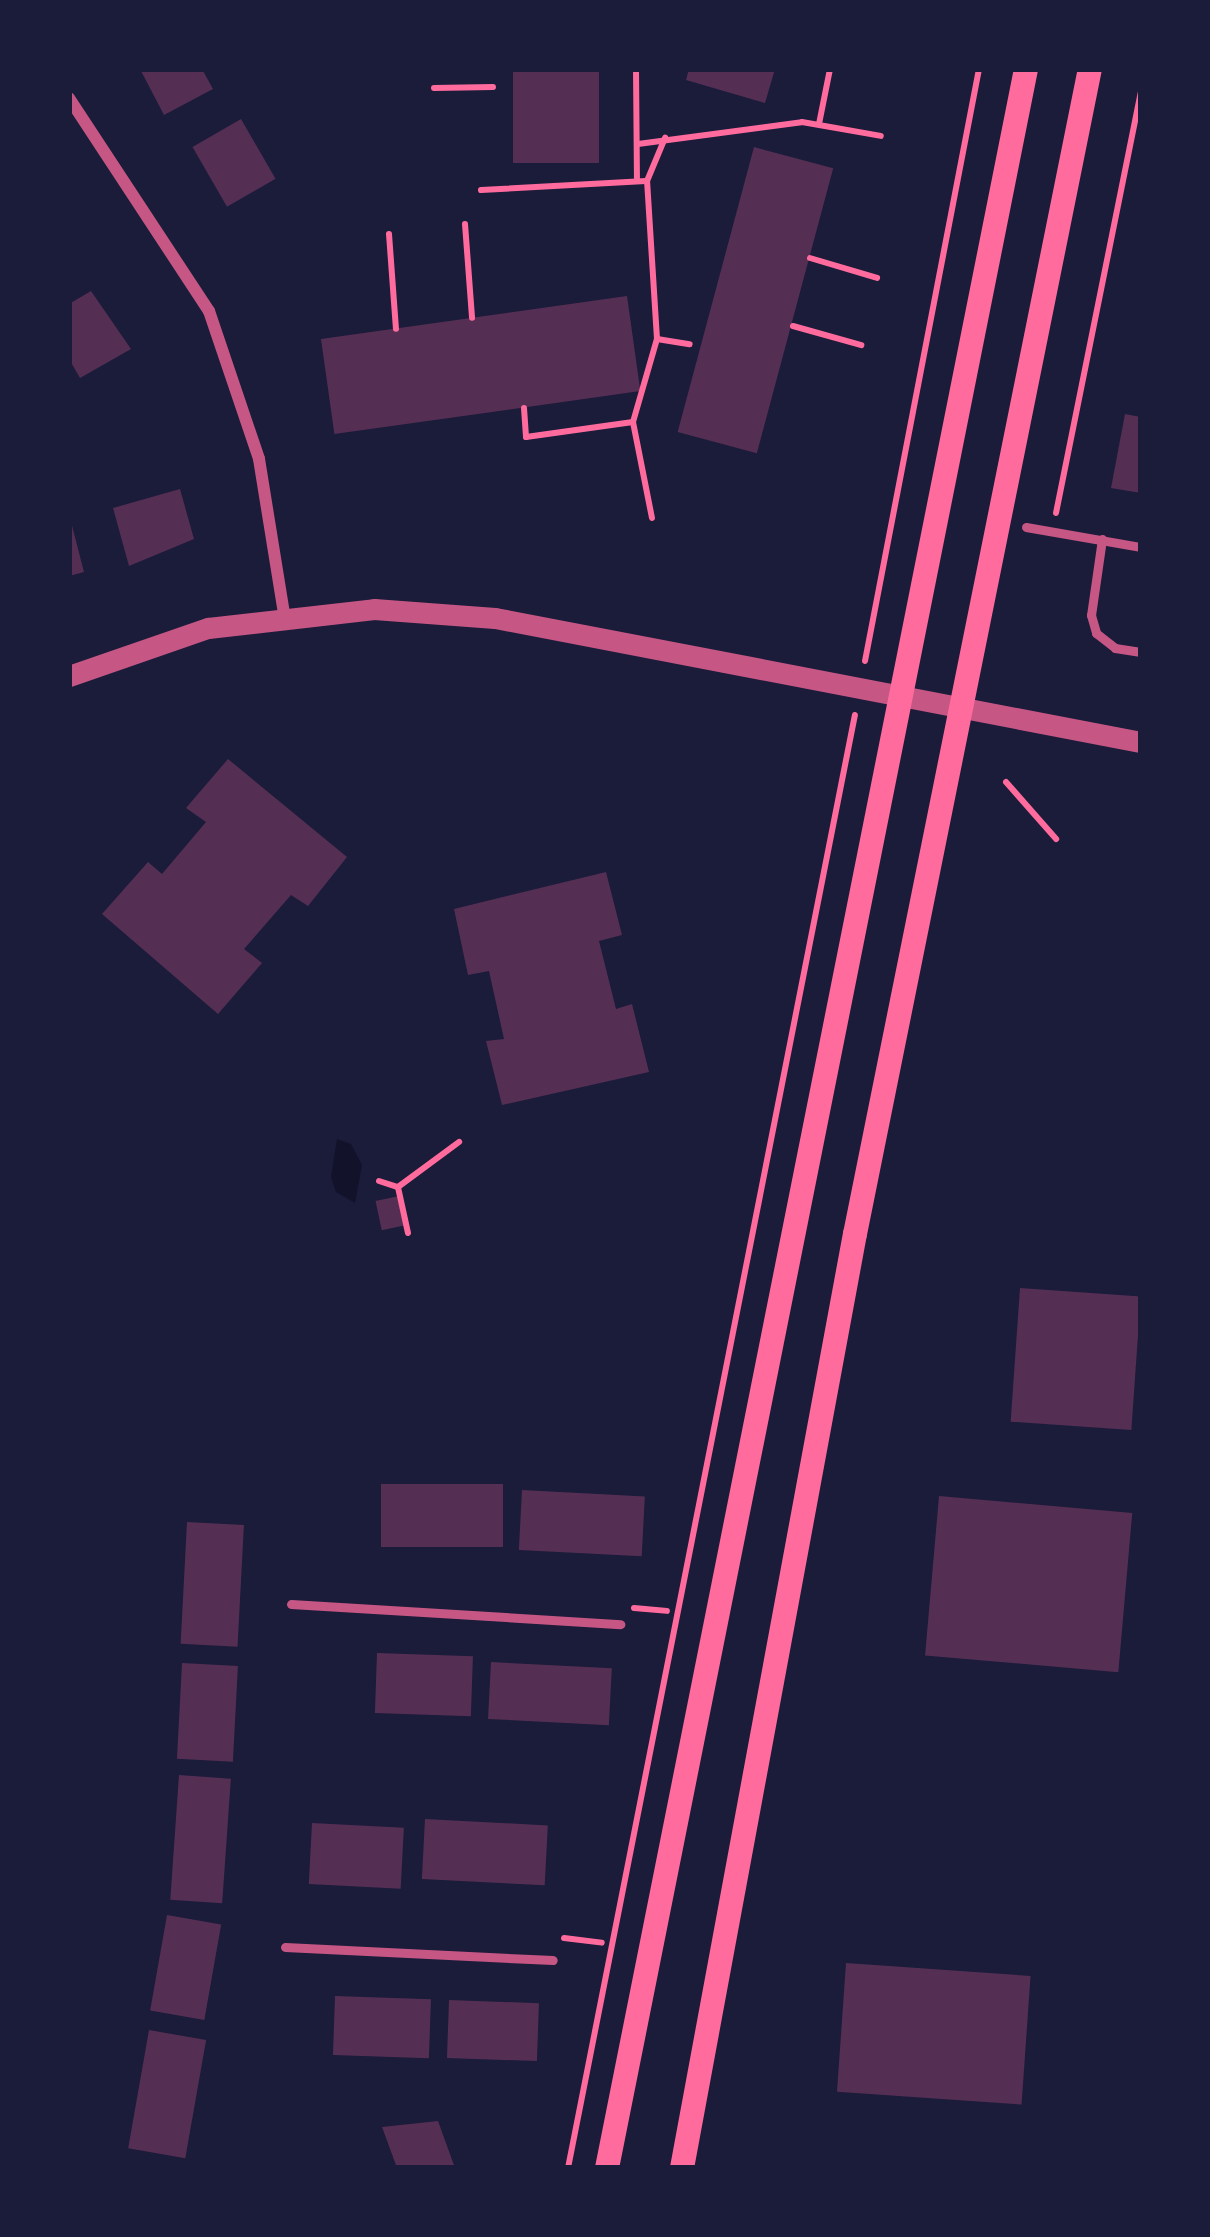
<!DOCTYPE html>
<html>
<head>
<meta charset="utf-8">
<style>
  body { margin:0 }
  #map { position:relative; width:1210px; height:2237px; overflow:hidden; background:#1b1b3a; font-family:Rubik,sans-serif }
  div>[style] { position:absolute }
  .water>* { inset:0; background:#12122b }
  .building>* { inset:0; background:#542f53; transform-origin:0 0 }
  .path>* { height:6px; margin:-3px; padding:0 3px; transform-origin:3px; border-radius:3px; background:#ff6b9d }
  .service>* { height:9px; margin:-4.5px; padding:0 4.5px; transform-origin:4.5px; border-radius:4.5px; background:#c65784 }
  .minor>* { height:12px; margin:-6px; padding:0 6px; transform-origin:6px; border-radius:6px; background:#c65784 }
  .tertiary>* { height:21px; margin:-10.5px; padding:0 10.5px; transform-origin:10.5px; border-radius:10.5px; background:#c65784 }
  .secondary>* { height:24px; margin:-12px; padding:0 12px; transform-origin:12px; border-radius:12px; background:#ff6b9d }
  span { translate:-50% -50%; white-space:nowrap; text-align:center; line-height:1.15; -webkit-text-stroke:10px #1b1b3a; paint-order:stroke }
  .frame { position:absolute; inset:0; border:72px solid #1b1b3a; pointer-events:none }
</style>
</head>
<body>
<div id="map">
  <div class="water">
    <i style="clip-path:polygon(337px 1139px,351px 1144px,362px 1165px,355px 1203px,336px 1192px,331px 1177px)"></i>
  </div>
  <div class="building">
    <i style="clip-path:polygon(140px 69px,202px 69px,213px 89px,164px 115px)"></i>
    <i style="left:513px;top:69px;width:86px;height:94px"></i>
    <i style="clip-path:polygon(689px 69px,775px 69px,765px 103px,686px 80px)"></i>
    <i style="left:241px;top:119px;width:69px;height:56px;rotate:60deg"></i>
    <i style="left:754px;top:147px;width:82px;height:295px;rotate:15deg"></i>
    <i style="clip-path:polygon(91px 291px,131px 349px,80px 378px,69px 359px,69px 304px)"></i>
    <i style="left:627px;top:296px;width:96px;height:309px;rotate:82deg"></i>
    <i style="clip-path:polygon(1125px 414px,1141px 417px,1141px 493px,1111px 488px)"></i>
    <i style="clip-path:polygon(180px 489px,194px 539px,129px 566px,113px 508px)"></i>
    <i style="clip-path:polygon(69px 514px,84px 572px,69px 576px)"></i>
    <i style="clip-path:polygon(228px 759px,347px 857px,308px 906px,291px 895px,244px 949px,262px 963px,218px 1014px,102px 914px,148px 862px,162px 874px,206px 822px,186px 808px)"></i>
    <i style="clip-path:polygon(606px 872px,622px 935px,599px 941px,616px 1009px,632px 1004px,649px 1072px,502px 1105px,486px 1041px,504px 1039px,489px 971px,468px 975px,454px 909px)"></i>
    <i style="left:399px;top:1196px;width:30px;height:24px;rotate:78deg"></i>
    <i style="left:1020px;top:1288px;width:121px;height:134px;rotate:4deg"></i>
    <i style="left:381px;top:1484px;width:122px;height:63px"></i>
    <i style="left:522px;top:1490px;width:123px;height:60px;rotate:3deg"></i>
    <i style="left:939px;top:1496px;width:194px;height:160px;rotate:5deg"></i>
    <i style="left:187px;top:1522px;width:57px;height:122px;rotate:3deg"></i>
    <i style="left:377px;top:1653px;width:96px;height:60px;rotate:2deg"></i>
    <i style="left:491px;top:1662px;width:121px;height:57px;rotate:3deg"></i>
    <i style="left:182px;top:1663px;width:56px;height:96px;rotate:3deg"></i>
    <i style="left:179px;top:1775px;width:52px;height:125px;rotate:4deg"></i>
    <i style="left:425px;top:1819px;width:123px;height:60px;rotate:3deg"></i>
    <i style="left:312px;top:1823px;width:92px;height:61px;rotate:3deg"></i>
    <i style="left:167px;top:1915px;width:55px;height:97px;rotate:10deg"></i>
    <i style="left:846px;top:1963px;width:185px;height:129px;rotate:4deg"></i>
    <i style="left:335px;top:1996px;width:96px;height:59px;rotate:2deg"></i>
    <i style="left:449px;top:2000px;width:90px;height:58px;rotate:2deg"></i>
    <i style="left:149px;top:2030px;width:58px;height:120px;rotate:10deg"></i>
    <i style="clip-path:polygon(438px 2121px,455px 2168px,397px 2168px,382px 2127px)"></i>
  </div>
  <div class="path">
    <i style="left:636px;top:69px;width:112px;rotate:89.5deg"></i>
    <i style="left:434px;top:88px;width:59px;rotate:-1deg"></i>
    <i style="left:819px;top:124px;width:56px;rotate:-78.7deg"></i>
    <i style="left:638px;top:144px;width:165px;rotate:-7.6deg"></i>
    <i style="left:802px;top:122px;width:80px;rotate:10deg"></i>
    <i style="left:481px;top:190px;width:165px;rotate:-3.1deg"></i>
    <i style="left:465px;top:224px;width:94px;rotate:85.7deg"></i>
    <i style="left:389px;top:234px;width:95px;rotate:85.8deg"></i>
    <i style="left:810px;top:258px;width:70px;rotate:16.6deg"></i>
    <i style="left:793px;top:326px;width:71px;rotate:15.6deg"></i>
    <i style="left:657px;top:339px;width:33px;rotate:9deg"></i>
    <i style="left:524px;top:408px;width:29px;rotate:86deg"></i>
    <i style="left:526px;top:437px;width:108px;rotate:-8deg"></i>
    <i style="left:1056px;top:513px;width:429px;rotate:-78.6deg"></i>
    <i style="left:652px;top:518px;width:98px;rotate:-101.2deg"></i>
    <i style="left:633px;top:422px;width:86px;rotate:-73.9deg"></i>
    <i style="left:657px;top:339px;width:158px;rotate:-93.6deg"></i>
    <i style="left:647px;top:181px;width:47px;rotate:-67.3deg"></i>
    <i style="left:865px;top:661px;width:603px;rotate:-79.1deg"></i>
    <i style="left:1006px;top:782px;width:76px;rotate:48.7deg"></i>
    <i style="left:379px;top:1181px;width:19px;rotate:18deg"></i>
    <i style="left:408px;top:1233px;width:47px;rotate:-102.3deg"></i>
    <i style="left:398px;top:1187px;width:76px;rotate:-36.4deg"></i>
    <i style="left:634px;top:1608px;width:33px;rotate:5deg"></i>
    <i style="left:564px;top:1938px;width:38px;rotate:7deg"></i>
    <i style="left:568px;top:2168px;width:1481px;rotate:-78.83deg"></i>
  </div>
  <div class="service">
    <i style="left:1026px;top:527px;width:117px;rotate:9.9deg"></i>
    <i style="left:1102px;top:539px;width:77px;rotate:98.2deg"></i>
    <i style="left:1091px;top:615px;width:19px;rotate:74deg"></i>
    <i style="left:1096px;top:633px;width:24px;rotate:38deg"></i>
    <i style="left:1115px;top:648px;width:26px;rotate:9deg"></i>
    <i style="left:291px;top:1604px;width:330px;rotate:3.5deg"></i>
    <i style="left:285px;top:1947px;width:268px;rotate:2.8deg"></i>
  </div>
  <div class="minor">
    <i style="left:69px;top:98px;width:255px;rotate:56.7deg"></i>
    <i style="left:209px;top:311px;width:156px;rotate:71.3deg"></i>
    <i style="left:259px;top:459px;width:162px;rotate:80.8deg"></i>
  </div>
  <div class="tertiary">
    <i style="left:69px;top:676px;width:147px;rotate:-19.1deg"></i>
    <i style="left:208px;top:628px;width:167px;rotate:-6.5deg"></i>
    <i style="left:374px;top:609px;width:121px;rotate:4.3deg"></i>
    <i style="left:495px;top:618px;width:658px;rotate:10.87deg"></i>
  </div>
  <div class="secondary">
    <i style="left:607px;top:2168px;width:2140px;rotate:-78.71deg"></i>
    <i style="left:682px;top:2168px;width:950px;rotate:-79.51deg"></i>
    <i style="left:855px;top:1234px;width:1188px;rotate:-78.6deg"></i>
  </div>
  <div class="frame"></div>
</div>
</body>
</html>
